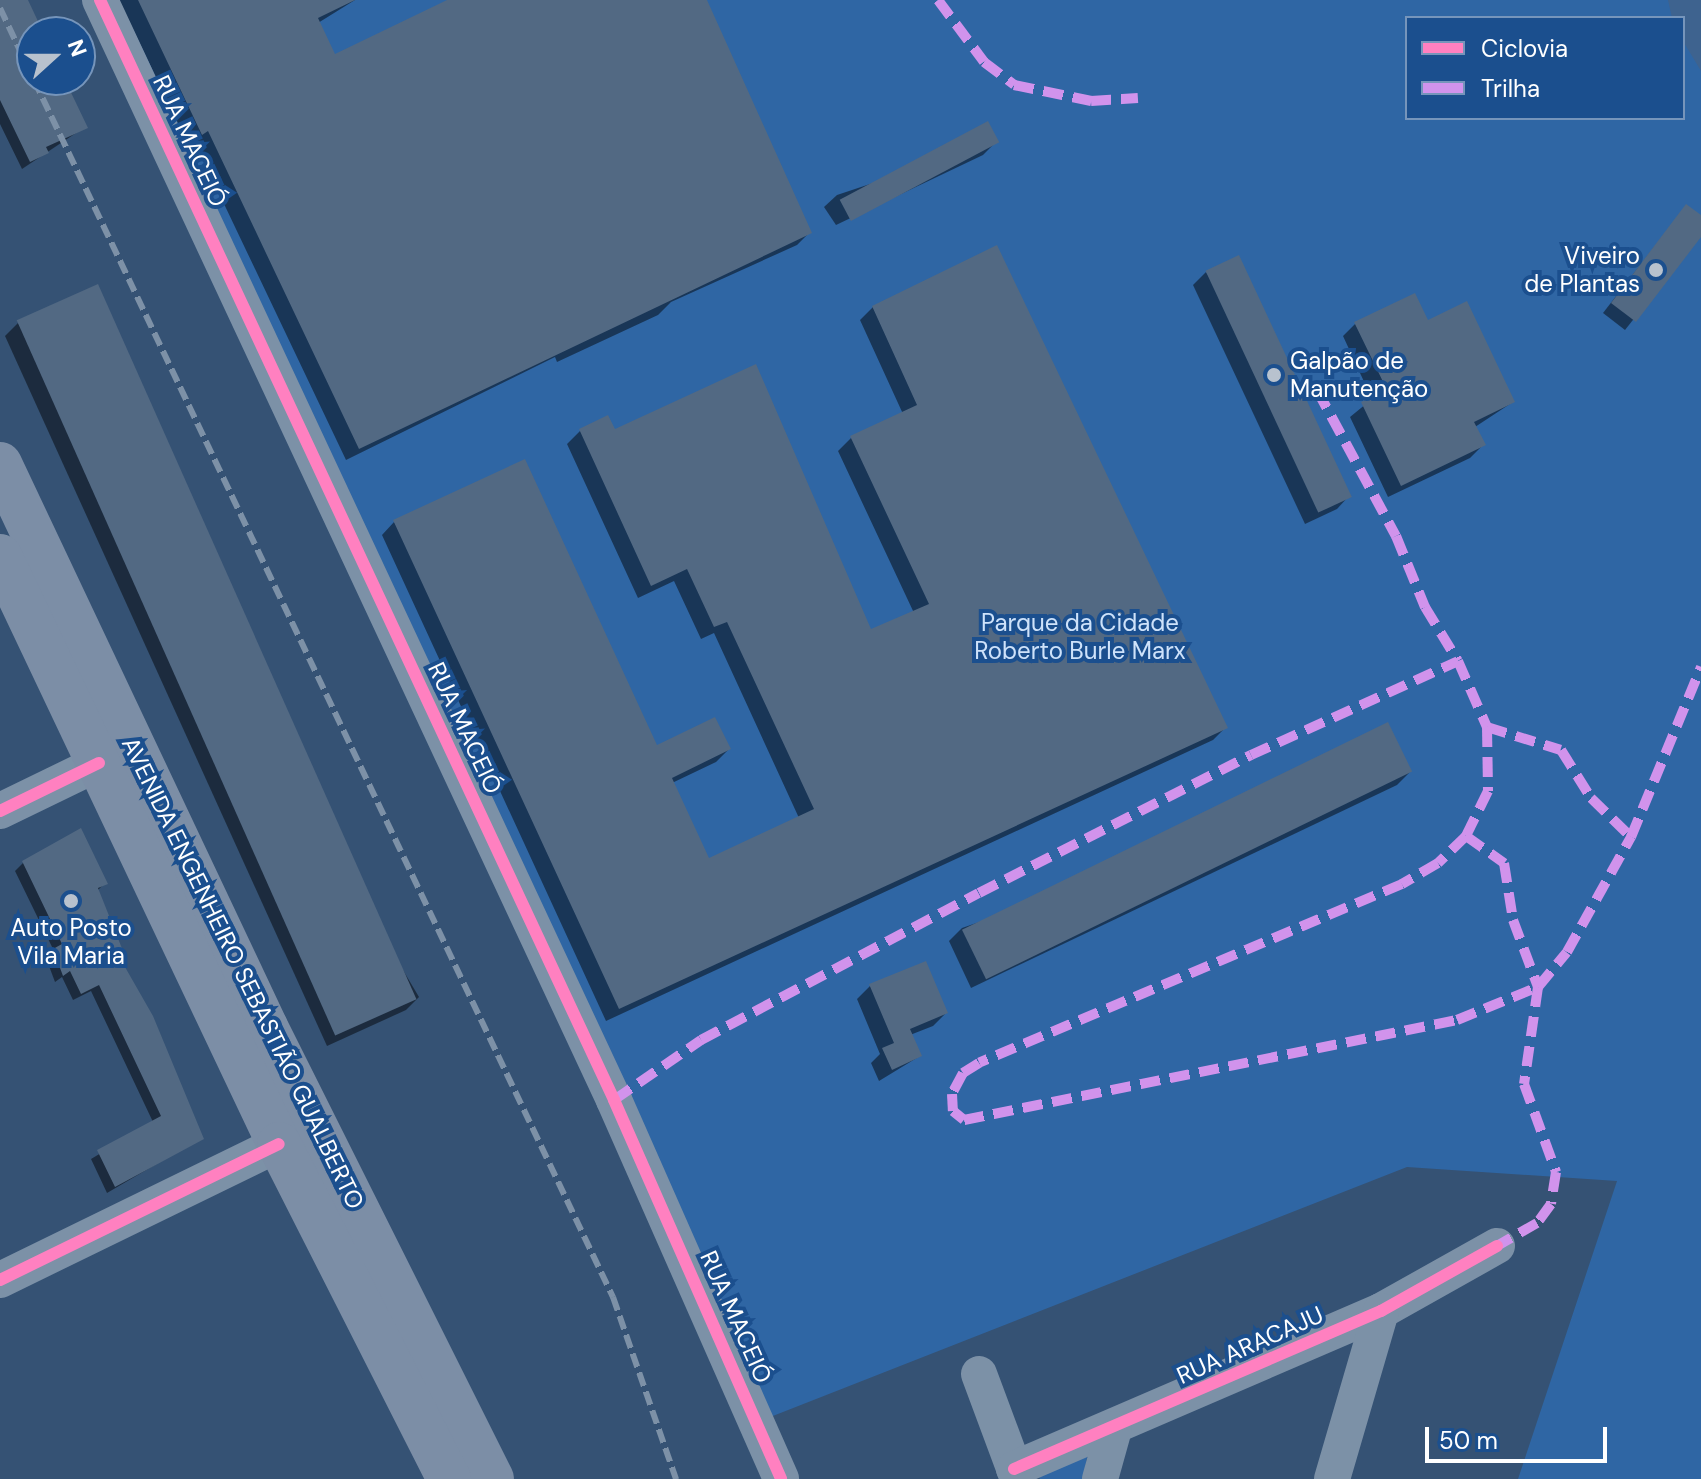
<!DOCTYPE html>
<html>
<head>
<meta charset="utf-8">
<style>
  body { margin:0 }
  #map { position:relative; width:1701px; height:1479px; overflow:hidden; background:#355274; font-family:"DM Sans",sans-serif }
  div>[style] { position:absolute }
  .green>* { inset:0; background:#2f66a4 }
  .water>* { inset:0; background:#3e638f }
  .shadow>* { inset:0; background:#0007 }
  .building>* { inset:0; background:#526983; transform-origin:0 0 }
  .minor>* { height:36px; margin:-18px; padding:0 18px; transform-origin:18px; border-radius:18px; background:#7c91a7 }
  .major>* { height:44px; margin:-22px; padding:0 22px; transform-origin:22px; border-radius:22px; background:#7c8ea6 }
  .rail>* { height:6px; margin-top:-3px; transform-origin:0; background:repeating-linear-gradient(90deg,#7d91a7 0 14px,transparent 0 20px) }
  .quiet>* { height:10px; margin-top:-5px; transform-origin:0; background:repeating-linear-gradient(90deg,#d193ec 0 20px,transparent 0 30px) }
  .cycleway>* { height:12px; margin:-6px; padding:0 6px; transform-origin:6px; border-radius:6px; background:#ff80c0 }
  .dots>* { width:22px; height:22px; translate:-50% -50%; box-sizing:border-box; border:4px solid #1b4f8e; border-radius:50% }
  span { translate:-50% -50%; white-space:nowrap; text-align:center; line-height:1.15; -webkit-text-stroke:8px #1b4f8e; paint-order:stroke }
  .street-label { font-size:24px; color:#fff }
  .poi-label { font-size:24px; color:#fff }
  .right { translate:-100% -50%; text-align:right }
  .left { translate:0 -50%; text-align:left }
  .park-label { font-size:24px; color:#cee2fa }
  .legend { position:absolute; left:1405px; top:16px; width:280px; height:104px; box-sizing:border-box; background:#1b4f8e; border:2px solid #7695bb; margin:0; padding:10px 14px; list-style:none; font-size:24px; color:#fff }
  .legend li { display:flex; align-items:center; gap:16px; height:40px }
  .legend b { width:40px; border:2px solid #7695bb }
  .north { position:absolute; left:16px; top:16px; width:80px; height:80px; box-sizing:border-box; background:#1b4f8e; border:2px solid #7695bb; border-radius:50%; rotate:69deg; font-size:22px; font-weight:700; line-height:32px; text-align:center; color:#fff }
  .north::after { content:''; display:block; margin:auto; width:28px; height:36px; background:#b8c2ce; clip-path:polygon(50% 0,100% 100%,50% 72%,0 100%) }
  .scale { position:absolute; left:1425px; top:1427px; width:182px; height:36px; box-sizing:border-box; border:4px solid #fff; border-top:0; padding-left:10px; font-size:24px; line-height:28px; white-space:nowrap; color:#fff; -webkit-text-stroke:6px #1b4f8e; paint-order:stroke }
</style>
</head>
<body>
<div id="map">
  <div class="green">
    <i style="clip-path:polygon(evenodd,104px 0,1701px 0,1701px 1479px,1518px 1479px,1617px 1181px,1407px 1167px,760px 1421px,104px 0,1407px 18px,1683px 18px,1683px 118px,1407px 118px,1407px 18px)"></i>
    <i style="clip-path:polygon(1090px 1442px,1083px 1479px,1040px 1479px,1036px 1467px)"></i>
  </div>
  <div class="water">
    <i style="clip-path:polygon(1668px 0,1701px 0,1701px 71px,1683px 41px,1683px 18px,1672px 18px)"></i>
  </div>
  <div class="shadow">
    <i style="clip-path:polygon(0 0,26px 0,41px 32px,32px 32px,32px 80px,63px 80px,85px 127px,22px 169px,0 124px)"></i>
    <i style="clip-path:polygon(119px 0,355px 0,318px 23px,334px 57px,452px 0,705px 0,810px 232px,797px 245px,671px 302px,658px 315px,557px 362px,555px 357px,346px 460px,195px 143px,189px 146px)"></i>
    <i style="clip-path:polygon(996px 142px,983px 155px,836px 225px,824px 207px,837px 195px)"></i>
    <i style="clip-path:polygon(1686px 206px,1701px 218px,1701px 234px,1625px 330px,1603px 313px)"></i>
    <i style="clip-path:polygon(1206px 272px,1349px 496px,1337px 509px,1305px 524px,1193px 285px)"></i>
    <i style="clip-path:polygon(873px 307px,1226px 727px,1213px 740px,606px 1021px,382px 535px,394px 522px,656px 748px,729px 749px,716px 762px,672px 783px,708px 860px,799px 818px,714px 633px,701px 639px,674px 581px,638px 598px,567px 444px,580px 431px,614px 432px,870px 631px,914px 613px,838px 451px,851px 438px,903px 414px,860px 320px)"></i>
    <i style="clip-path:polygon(18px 323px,419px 997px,406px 1010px,327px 1046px,5px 336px)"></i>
    <i style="clip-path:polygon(1356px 323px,1513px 402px,1475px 427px,1483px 445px,1470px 458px,1388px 497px,1350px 417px,1372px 399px,1343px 336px)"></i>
    <i style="clip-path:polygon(1410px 772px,1397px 785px,971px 988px,949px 941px,962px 928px)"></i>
    <i style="clip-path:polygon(23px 863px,105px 883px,97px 891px,120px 950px,116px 955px,201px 1138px,107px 1193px,91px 1159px,153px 1122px,91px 991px,73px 1000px,62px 977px,55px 982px,46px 958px,54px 951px,15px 871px)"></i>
    <i style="clip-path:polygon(870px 986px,946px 1013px,933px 1026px,910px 1035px,920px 1056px,879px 1081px,871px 1063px,880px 1054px,857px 999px)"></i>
  </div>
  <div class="building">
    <i style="clip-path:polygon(0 0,28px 0,43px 32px,32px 32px,32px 80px,65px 80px,88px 128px,46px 147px,49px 153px,30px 162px,0 100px)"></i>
    <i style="clip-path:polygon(138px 0,355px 0,318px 18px,335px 54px,447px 0,707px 0,812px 233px,359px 449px,208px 131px,202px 135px)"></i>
    <i style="left:988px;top:121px;width:24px;height:168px;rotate:62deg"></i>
    <i style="clip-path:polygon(1686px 204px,1701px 215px,1701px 237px,1636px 322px,1611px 303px)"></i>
    <i style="clip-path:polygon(997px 245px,1228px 728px,619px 1009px,393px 520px,525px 459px,657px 745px,715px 717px,731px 749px,672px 778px,709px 858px,814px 809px,727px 622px,714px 627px,687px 569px,651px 586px,579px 429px,608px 415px,615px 429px,756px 364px,871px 629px,929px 604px,850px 436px,917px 405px,872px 306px)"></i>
    <i style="left:1239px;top:255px;width:267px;height:37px;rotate:65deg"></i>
    <i style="left:98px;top:284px;width:783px;height:89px;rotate:66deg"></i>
    <i style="clip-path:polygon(1415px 293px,1428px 320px,1467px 301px,1515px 402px,1474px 422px,1486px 445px,1401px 486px,1361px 402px,1387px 390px,1354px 322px)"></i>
    <i style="left:1388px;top:722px;width:55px;height:474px;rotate:64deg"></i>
    <i style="clip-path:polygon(81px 828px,108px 884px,98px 888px,123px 951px,117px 953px,153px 1016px,204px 1139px,115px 1187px,97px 1150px,161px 1116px,99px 985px,81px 994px,70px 971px,63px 976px,53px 949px,62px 944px,22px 861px)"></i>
    <i style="clip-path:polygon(926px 961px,948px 1013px,910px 1029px,922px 1056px,892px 1070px,882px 1048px,894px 1043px,869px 984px)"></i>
  </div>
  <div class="minor">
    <i style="left:100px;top:0;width:1214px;rotate:64.95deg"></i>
    <i style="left:614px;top:1100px;width:414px;rotate:66.2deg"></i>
    <i style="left:0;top:811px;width:110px;rotate:-25.9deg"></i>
    <i style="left:0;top:1280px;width:310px;rotate:-26deg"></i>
    <i style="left:979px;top:1374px;width:112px;rotate:69.6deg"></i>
    <i style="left:1014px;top:1469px;width:400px;rotate:-23.3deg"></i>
    <i style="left:1381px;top:1311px;width:133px;rotate:-29.3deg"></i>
    <i style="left:1100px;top:1479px;width:52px;rotate:-74.4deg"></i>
    <i style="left:1332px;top:1479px;width:175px;rotate:-73.7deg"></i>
  </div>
  <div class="major">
    <i style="left:0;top:464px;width:623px;rotate:64.71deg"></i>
    <i style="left:266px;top:1027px;width:505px;rotate:63.43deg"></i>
    <i style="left:0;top:556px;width:651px;rotate:64.62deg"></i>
    <i style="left:279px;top:1144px;width:376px;rotate:63.1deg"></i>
  </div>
  <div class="rail">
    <i style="left:0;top:8px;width:75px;rotate:64.8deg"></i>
    <i style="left:34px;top:80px;width:1348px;rotate:64.56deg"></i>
    <i style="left:613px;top:1297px;width:193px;rotate:70.9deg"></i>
  </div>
  <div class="quiet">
    <i style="left:938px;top:0;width:77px;rotate:53.4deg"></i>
    <i style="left:984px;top:62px;width:38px;rotate:37deg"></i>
    <i style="left:1014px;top:85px;width:79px;rotate:11.7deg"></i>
    <i style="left:1091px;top:101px;width:47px;rotate:-3.7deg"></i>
    <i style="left:1317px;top:390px;width:166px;rotate:61.6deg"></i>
    <i style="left:1396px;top:536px;width:77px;rotate:67.8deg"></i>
    <i style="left:1425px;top:607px;width:63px;rotate:58.6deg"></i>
    <i style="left:1458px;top:661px;width:72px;rotate:66.3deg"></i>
    <i style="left:1487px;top:727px;width:64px;rotate:89.1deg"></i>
    <i style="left:1488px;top:791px;width:50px;rotate:116.1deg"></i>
    <i style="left:1466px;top:836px;width:39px;rotate:136deg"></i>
    <i style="left:1438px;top:863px;width:42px;rotate:149.7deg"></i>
    <i style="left:1402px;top:884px;width:459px;rotate:157.1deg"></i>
    <i style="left:979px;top:1063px;width:19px;rotate:148deg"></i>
    <i style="left:963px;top:1073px;width:24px;rotate:118deg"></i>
    <i style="left:952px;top:1094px;width:17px;rotate:87deg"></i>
    <i style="left:953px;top:1111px;width:14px;rotate:39deg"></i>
    <i style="left:964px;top:1120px;width:503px;rotate:-11.47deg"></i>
    <i style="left:1457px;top:1020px;width:87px;rotate:-22.2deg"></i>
    <i style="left:1538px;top:987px;width:45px;rotate:-50.4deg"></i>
    <i style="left:1567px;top:952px;width:132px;rotate:-60.9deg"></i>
    <i style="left:1631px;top:837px;width:184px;rotate:-67.6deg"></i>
    <i style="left:1487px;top:727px;width:77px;rotate:17.3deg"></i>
    <i style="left:1561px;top:750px;width:57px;rotate:58deg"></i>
    <i style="left:1591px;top:798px;width:56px;rotate:44.3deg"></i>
    <i style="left:1466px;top:836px;width:47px;rotate:35.4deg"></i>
    <i style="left:1504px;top:863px;width:58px;rotate:81deg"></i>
    <i style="left:1513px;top:920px;width:72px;rotate:69.5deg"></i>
    <i style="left:1538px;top:987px;width:98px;rotate:98.2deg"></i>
    <i style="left:1524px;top:1084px;width:94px;rotate:70deg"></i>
    <i style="left:1556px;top:1172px;width:32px;rotate:99deg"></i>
    <i style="left:1551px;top:1204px;width:24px;rotate:126deg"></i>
    <i style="left:1537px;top:1223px;width:46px;rotate:150.1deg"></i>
    <i style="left:614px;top:1100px;width:106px;rotate:-34.6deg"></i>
    <i style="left:701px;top:1040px;width:314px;rotate:-27.9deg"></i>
    <i style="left:979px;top:893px;width:305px;rotate:-26.9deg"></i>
    <i style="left:1251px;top:755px;width:227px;rotate:-24.4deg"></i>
  </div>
  <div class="cycleway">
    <i style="left:100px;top:0;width:1214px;rotate:64.95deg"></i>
    <i style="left:614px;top:1100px;width:414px;rotate:66.2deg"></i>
    <i style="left:0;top:811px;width:110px;rotate:-25.9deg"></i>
    <i style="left:0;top:1280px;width:310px;rotate:-26deg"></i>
    <i style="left:1014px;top:1469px;width:400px;rotate:-23.3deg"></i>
    <i style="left:1381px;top:1311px;width:133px;rotate:-29.3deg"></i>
  </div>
  <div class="dots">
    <i style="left:1656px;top:270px;background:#b8c2ce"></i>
    <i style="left:1274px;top:375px;background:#b8c2ce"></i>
    <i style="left:71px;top:901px;background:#b8c2ce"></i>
  </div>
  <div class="street-label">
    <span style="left:190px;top:141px;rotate:65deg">RUA MACEIÓ</span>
    <span style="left:465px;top:728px;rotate:65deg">RUA MACEIÓ</span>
    <span style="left:243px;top:973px;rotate:64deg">AVENIDA ENGENHEIRO SEBASTIÃO GUALBERTO</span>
    <span style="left:736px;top:1317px;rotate:66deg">RUA MACEIÓ</span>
    <span style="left:1250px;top:1345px;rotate:-24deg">RUA ARACAJU</span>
  </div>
  <div class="poi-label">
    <span class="right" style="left:1640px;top:270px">Viveiro<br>de Plantas</span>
    <span class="left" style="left:1290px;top:375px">Galpão de<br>Manutenção</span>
    <span style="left:71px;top:942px">Auto Posto<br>Vila Maria</span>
  </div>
  <div class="park-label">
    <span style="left:1080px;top:637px">Parque da Cidade<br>Roberto Burle Marx</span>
  </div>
  <ul class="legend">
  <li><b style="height:10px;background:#ff80c0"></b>Ciclovia</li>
  <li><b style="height:10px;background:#d193ec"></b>Trilha</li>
  </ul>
  <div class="north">N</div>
  <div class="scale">50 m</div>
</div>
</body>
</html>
